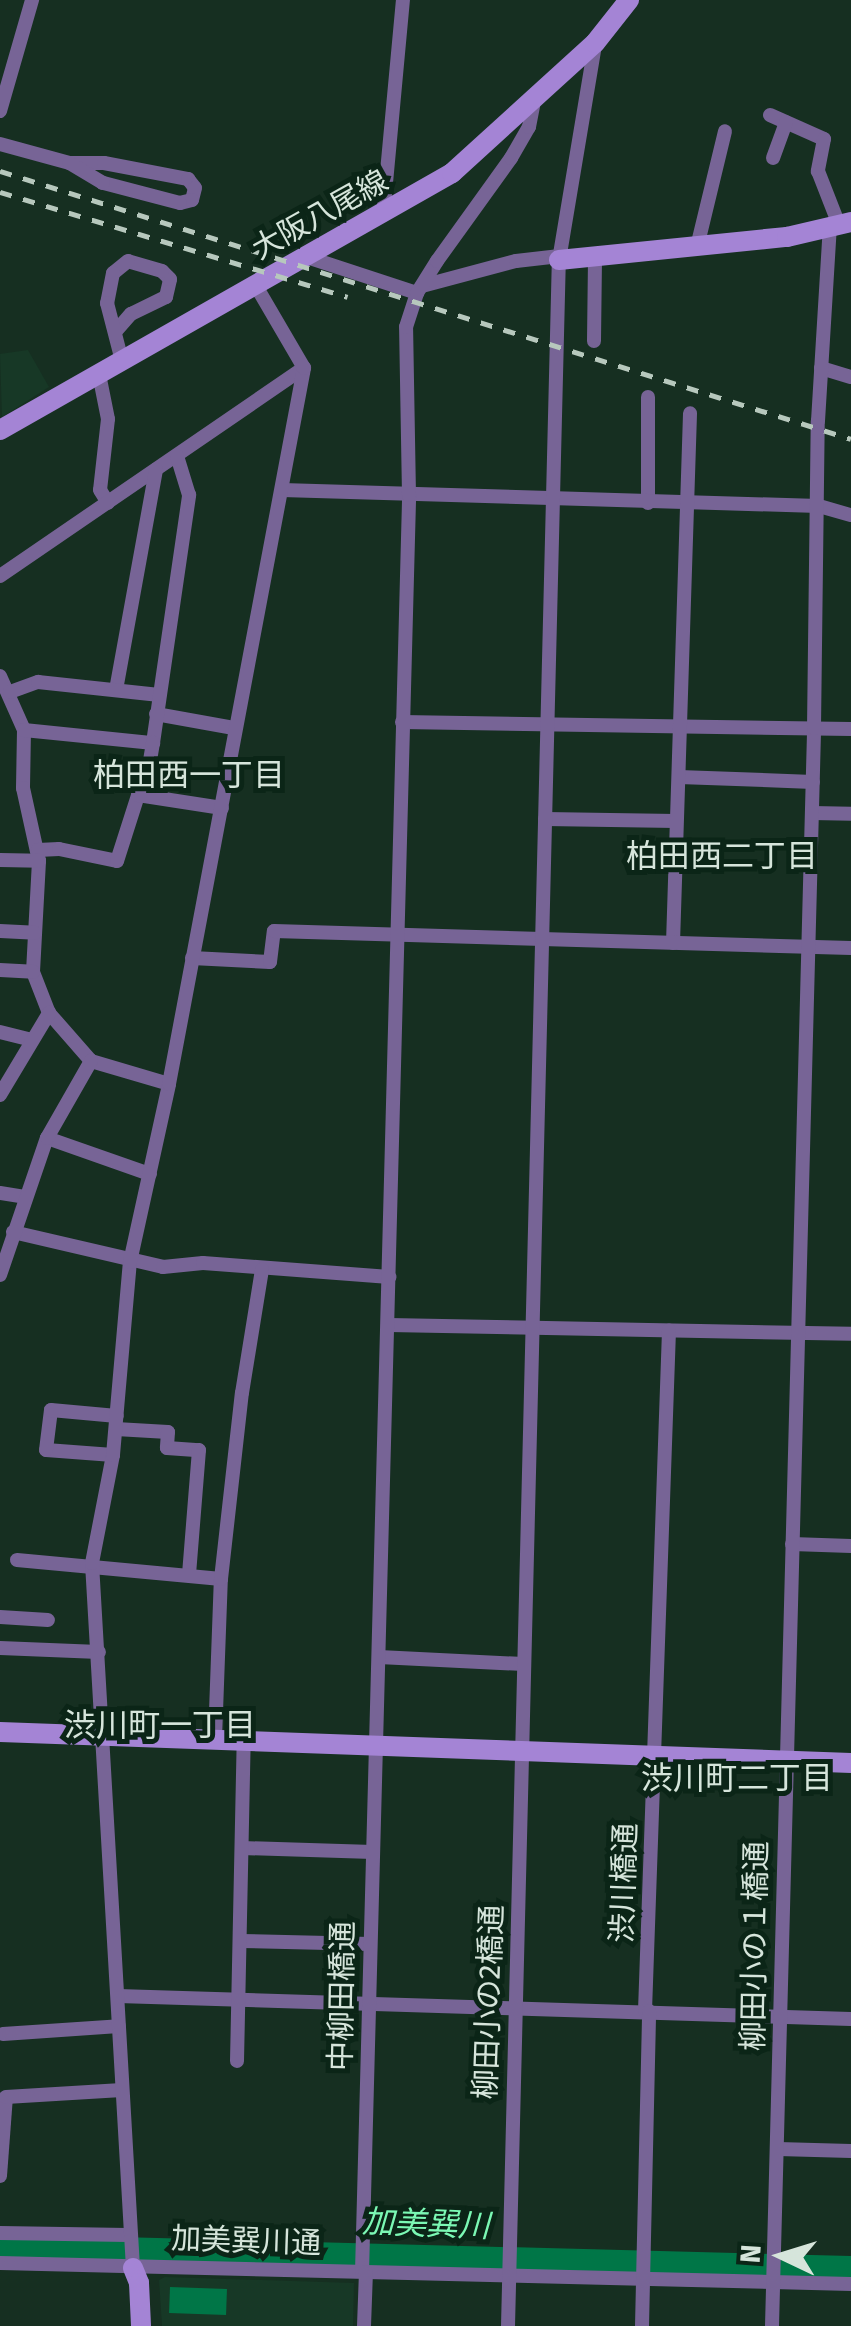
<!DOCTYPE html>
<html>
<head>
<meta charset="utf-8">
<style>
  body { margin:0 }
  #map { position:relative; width:851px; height:2326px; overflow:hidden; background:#162f21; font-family:"Fira Sans","Noto Sans JP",sans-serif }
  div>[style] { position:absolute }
  .built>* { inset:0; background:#173826 }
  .water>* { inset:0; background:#007647; transform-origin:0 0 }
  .river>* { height:28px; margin:-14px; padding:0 14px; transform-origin:14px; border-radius:14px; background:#007647 }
  .street>* { height:14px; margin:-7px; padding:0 7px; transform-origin:7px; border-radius:7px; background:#776496 }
  .secondary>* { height:20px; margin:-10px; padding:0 10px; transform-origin:10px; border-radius:10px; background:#a484d5 }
  .rail>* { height:5px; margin-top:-2.5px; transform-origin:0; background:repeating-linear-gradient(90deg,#b7c8bd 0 12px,transparent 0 24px) }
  span { translate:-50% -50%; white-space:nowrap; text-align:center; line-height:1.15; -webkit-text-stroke:10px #0b2517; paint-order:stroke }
  .street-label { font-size:30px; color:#d6e5db }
  .neighbourhood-label { font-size:32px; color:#d6e5db }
  .water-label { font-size:32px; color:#7bf8b4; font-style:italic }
  .north { position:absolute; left:731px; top:2206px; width:100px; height:100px; -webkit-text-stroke:8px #0b2517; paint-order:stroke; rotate:274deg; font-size:28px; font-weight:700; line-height:40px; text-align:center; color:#d6e5db }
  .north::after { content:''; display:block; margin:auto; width:35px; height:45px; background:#d6e5db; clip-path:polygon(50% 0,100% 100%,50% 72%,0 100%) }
</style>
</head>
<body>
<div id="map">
  <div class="built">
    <i style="clip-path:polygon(28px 350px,49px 387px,2px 417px,0 354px)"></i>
    <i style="clip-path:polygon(165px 2277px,354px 2283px,353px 2326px,162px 2326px,159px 2280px)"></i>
  </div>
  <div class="water">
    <i style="left:170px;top:2287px;width:57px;height:26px;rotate:2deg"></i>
  </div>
  <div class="river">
    <i style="left:0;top:2248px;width:851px;rotate:1.48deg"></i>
  </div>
  <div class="street">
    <i style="left:0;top:111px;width:116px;rotate:-73.9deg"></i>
    <i style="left:770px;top:115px;width:59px;rotate:24deg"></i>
    <i style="left:824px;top:139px;width:33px;rotate:101deg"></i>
    <i style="left:818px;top:171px;width:58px;rotate:68.7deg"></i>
    <i style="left:0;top:144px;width:73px;rotate:15.2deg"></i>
    <i style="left:70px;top:163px;width:34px"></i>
    <i style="left:104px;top:163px;width:86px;rotate:10.8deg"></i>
    <i style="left:188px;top:179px;width:11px;rotate:52deg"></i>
    <i style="left:195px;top:188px;width:12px;rotate:104deg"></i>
    <i style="left:192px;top:200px;width:12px;rotate:166deg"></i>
    <i style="left:180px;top:203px;width:80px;rotate:-165.4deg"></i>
    <i style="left:103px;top:183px;width:39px;rotate:-149deg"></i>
    <i style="left:773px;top:158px;width:38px;rotate:-70deg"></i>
    <i style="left:383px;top:215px;width:216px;rotate:-84.7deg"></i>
    <i style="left:697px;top:247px;width:119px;rotate:-76.4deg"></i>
    <i style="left:307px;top:257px;width:116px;rotate:18.1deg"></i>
    <i style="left:422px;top:286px;width:97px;rotate:-14.9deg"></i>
    <i style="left:516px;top:261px;width:44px;rotate:-6.5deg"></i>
    <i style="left:116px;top:331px;width:23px;rotate:-49deg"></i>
    <i style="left:131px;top:314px;width:39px;rotate:-26deg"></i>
    <i style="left:166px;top:297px;width:18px;rotate:-77deg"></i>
    <i style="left:170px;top:279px;width:11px;rotate:-135deg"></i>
    <i style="left:162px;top:271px;width:35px;rotate:-164deg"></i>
    <i style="left:128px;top:261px;width:19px;rotate:141deg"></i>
    <i style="left:113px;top:273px;width:31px;rotate:101deg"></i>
    <i style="left:107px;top:303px;width:60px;rotate:75.5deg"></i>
    <i style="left:594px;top:341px;width:85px;rotate:-89.3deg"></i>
    <i style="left:821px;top:368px;width:31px;rotate:17deg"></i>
    <i style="left:99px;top:374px;width:46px;rotate:78.7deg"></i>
    <i style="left:108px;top:419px;width:71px;rotate:96.4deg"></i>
    <i style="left:100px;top:490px;width:15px;rotate:58deg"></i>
    <i style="left:648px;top:397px;width:106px;rotate:90deg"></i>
    <i style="left:282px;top:490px;width:537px;rotate:1.71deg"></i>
    <i style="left:819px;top:506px;width:33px;rotate:16deg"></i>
    <i style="left:0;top:576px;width:368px;rotate:-34.4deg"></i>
    <i style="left:0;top:676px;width:59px;rotate:66deg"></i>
    <i style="left:24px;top:730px;width:58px;rotate:91deg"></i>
    <i style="left:23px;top:788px;width:75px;rotate:77.6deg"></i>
    <i style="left:39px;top:861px;width:111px;rotate:93.1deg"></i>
    <i style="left:33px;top:972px;width:44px;rotate:68.7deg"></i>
    <i style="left:49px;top:1013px;width:64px;rotate:48.8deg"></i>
    <i style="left:91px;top:1061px;width:81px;rotate:16.4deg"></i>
    <i style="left:116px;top:690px;width:224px;rotate:-79.7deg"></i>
    <i style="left:10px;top:692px;width:30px;rotate:-20deg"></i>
    <i style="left:38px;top:682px;width:122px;rotate:6.1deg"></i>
    <i style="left:156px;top:714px;width:79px;rotate:10.2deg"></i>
    <i style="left:402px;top:722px;width:449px;rotate:0.9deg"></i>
    <i style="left:24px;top:730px;width:130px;rotate:5.8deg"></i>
    <i style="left:153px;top:743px;width:251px;rotate:-81.7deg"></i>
    <i style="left:189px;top:495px;width:41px;rotate:-107.1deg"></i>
    <i style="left:679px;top:777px;width:134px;rotate:2.1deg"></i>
    <i style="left:144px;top:796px;width:54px;rotate:-80.4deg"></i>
    <i style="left:812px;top:813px;width:39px;rotate:1deg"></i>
    <i style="left:545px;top:819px;width:131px;rotate:0.9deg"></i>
    <i style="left:38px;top:850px;width:21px;rotate:-3deg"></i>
    <i style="left:59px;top:849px;width:59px;rotate:11.7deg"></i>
    <i style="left:117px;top:861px;width:69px;rotate:-72.3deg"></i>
    <i style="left:138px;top:795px;width:85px;rotate:8.8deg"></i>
    <i style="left:0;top:860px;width:39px;rotate:1deg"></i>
    <i style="left:0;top:931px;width:35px;rotate:3deg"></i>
    <i style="left:673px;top:943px;width:530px;rotate:-88.16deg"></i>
    <i style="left:192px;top:958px;width:78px;rotate:2.9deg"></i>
    <i style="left:270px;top:962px;width:31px;rotate:-83deg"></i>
    <i style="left:274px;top:931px;width:577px;rotate:1.69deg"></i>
    <i style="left:0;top:970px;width:33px;rotate:3deg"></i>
    <i style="left:0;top:1032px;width:32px;rotate:14deg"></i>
    <i style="left:0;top:1095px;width:96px;rotate:-59.1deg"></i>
    <i style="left:47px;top:1138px;width:109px;rotate:19.3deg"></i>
    <i style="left:0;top:1193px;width:25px;rotate:9deg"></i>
    <i style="left:13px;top:1232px;width:154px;rotate:13.1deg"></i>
    <i style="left:163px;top:1267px;width:40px;rotate:-5.7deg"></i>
    <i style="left:203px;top:1263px;width:187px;rotate:4.3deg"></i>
    <i style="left:0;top:1275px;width:145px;rotate:-71.1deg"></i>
    <i style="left:47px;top:1138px;width:89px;rotate:-60.3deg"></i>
    <i style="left:389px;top:1325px;width:462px;rotate:1.1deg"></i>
    <i style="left:116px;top:1429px;width:52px;rotate:3.3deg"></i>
    <i style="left:168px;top:1432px;width:16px;rotate:94deg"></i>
    <i style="left:167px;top:1448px;width:32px;rotate:4deg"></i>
    <i style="left:199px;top:1450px;width:125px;rotate:94.6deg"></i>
    <i style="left:113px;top:1455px;width:67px;rotate:-175.7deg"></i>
    <i style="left:46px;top:1450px;width:40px;rotate:-82.9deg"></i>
    <i style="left:51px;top:1410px;width:66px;rotate:5.2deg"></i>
    <i style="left:792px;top:1544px;width:59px;rotate:1.9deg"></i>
    <i style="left:17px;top:1560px;width:205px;rotate:5.3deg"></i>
    <i style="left:0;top:1617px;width:48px;rotate:3.6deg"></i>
    <i style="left:0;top:1648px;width:99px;rotate:2.3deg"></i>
    <i style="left:379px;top:1657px;width:145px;rotate:2.8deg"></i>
    <i style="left:215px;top:1739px;width:160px;rotate:-87.9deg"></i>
    <i style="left:221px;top:1579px;width:187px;rotate:-83.6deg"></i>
    <i style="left:242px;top:1393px;width:125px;rotate:-80.8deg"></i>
    <i style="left:242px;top:1848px;width:131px;rotate:1.7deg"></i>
    <i style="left:240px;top:1941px;width:130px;rotate:1.3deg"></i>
    <i style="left:118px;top:1996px;width:733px;rotate:1.8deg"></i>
    <i style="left:645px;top:2011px;width:681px;rotate:-87.98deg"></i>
    <i style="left:3px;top:2034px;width:116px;rotate:-3.9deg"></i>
    <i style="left:237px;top:2061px;width:321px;rotate:-88.8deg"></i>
    <i style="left:778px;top:2149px;width:73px;rotate:1.6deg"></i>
    <i style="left:0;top:2176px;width:79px;rotate:-85.7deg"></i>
    <i style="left:6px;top:2097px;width:116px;rotate:-3.5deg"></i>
    <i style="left:0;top:2233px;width:128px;rotate:0.9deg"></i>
    <i style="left:0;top:2263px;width:851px;rotate:1.41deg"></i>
    <i style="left:133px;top:2268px;width:706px;rotate:-93.33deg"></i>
    <i style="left:92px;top:1563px;width:110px;rotate:-79deg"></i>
    <i style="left:113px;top:1455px;width:194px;rotate:-85deg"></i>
    <i style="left:130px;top:1262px;width:182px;rotate:-77.6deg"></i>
    <i style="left:169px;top:1084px;width:729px;rotate:-79.32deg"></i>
    <i style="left:304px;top:368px;width:97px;rotate:-120.3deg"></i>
    <i style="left:362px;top:2272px;width:1778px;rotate:-88.48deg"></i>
    <i style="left:409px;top:495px;width:168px;rotate:-91deg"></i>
    <i style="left:406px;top:327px;width:36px;rotate:-72deg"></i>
    <i style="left:417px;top:293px;width:38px;rotate:-58deg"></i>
    <i style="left:437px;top:261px;width:127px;rotate:-54.3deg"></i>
    <i style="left:511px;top:158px;width:36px;rotate:-60deg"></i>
    <i style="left:529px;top:127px;width:26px;rotate:-79deg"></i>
    <i style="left:364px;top:2326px;width:54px;rotate:-87.9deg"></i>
    <i style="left:508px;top:2326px;width:2067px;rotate:-88.59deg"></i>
    <i style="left:559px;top:260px;width:219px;rotate:-80.5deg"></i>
    <i style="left:642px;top:2326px;width:315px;rotate:-88.7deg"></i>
    <i style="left:772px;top:2326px;width:1599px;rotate:-88.49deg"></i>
    <i style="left:814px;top:728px;width:307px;rotate:-89.3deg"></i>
    <i style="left:818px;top:421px;width:194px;rotate:-86.5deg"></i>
  </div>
  <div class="secondary">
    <i style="left:559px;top:260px;width:229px;rotate:-5.8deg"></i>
    <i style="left:787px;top:237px;width:66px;rotate:-13.2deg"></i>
    <i style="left:0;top:430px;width:520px;rotate:-29.62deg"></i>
    <i style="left:452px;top:173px;width:193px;rotate:-42.3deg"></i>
    <i style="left:595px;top:43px;width:55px;rotate:-51.7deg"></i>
    <i style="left:0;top:1732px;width:852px;rotate:2.09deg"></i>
    <i style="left:133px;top:2268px;width:16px;rotate:68deg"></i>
    <i style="left:139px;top:2283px;width:43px;rotate:87.3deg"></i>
  </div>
  <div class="rail">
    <i style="left:0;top:171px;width:892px;rotate:17.48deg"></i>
    <i style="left:0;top:192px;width:363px;rotate:16.8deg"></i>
  </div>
  <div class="street-label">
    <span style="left:320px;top:215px;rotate:-29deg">大阪八尾線</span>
    <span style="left:624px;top:1883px;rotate:-88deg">渋川橋通</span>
    <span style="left:755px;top:1946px;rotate:-89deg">柳田小の１橋通</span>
    <span style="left:342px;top:1996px;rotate:-89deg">中柳田橋通</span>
    <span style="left:489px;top:2002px;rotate:-88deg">柳田小の2橋通</span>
    <span style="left:246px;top:2241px;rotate:2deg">加美巽川通</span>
  </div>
  <div class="neighbourhood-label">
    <span style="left:189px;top:775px">柏田西一丁目</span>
    <span style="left:722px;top:856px">柏田西二丁目</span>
    <span style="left:160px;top:1725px">渋川町一丁目</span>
    <span style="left:737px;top:1778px">渋川町二丁目</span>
  </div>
  <div class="water-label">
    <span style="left:426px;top:2224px;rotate:2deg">加美巽川</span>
  </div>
  <div class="north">N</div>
</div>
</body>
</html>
